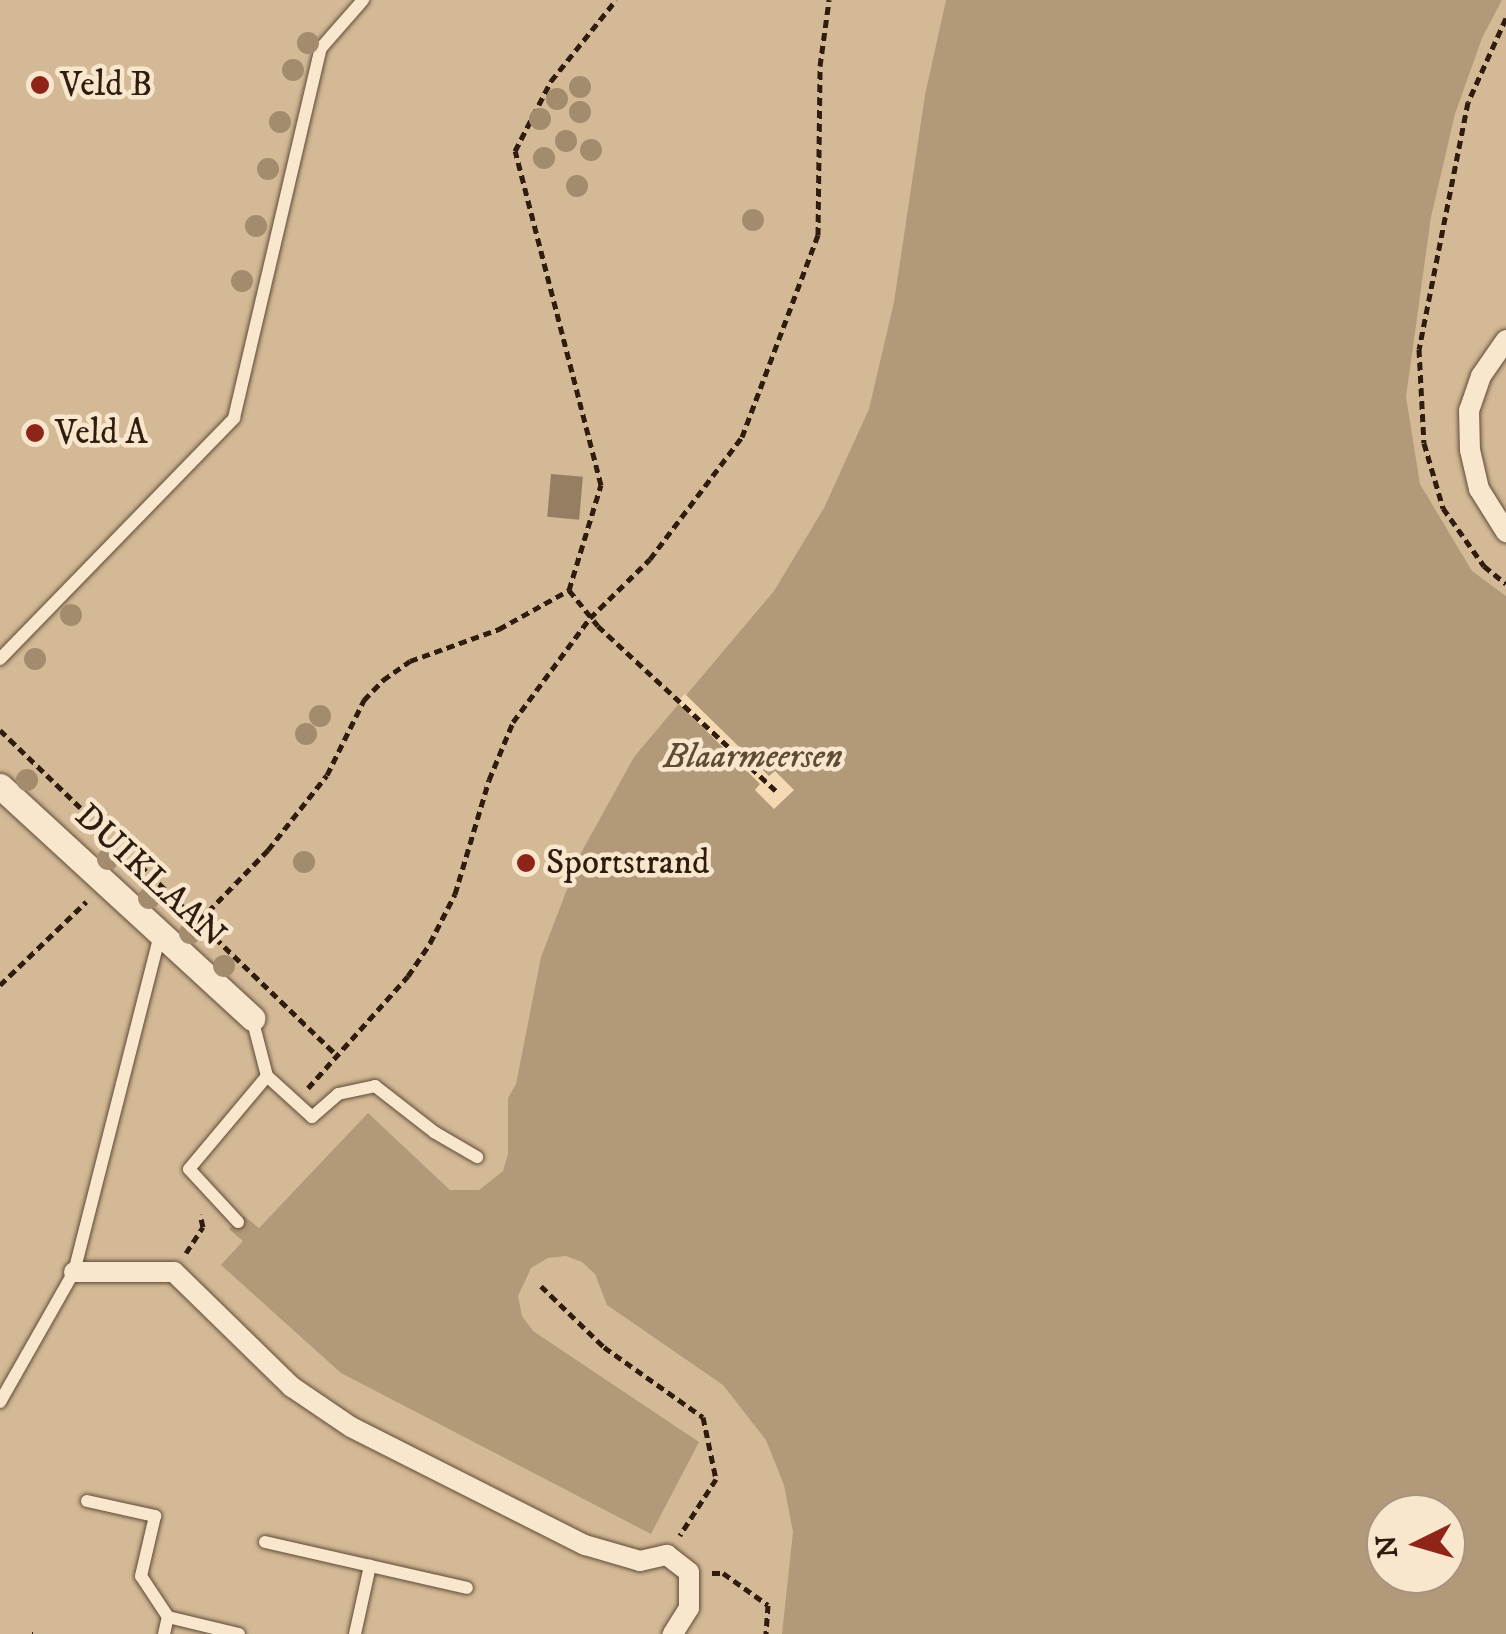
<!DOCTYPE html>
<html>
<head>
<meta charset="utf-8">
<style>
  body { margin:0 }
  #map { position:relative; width:1506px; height:1634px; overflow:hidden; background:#f5d9b2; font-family:"IM FELL DW Pica",serif }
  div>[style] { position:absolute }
  .green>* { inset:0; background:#d3b996 }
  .water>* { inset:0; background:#b2997a }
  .pier>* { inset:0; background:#f5d9b2 }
  .building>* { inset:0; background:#967e63; transform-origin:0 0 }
  .path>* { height:5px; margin-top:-2.5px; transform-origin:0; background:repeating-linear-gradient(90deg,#2f1c0e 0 8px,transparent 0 13px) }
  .roads { filter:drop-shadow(0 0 2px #604b37) drop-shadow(0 0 2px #604b37) }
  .service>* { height:12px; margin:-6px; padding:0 6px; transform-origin:6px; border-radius:6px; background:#f8e6cd }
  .pedestrian>* { height:20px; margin:-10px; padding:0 10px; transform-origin:10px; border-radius:10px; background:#f8e6cd }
  .minor>* { height:25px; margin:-12.5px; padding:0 12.5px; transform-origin:12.5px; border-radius:12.5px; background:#f8e6cd }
  .trees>* { width:22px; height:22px; margin:-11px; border-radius:50%; background:#a38b6e }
  .dots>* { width:28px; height:28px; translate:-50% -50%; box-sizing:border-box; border:5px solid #f8e6cd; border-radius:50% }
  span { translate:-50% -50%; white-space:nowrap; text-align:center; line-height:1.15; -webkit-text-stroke:9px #f8e6cd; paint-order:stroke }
  .poi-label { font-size:35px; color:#2f1c0e }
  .left { translate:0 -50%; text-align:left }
  .park-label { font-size:35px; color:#604b37; font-style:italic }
  .street-label { font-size:35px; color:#2f1c0e }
  .north { position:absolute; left:1366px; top:1494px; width:100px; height:100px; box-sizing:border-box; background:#f8e6cd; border:2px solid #a89581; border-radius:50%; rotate:265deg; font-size:28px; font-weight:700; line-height:40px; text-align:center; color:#2f1c0e }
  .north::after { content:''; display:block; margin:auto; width:35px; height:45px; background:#8f2418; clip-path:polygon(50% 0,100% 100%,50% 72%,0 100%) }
</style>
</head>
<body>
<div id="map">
  <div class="green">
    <i style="clip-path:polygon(evenodd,0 0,1506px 0,1506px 1634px,0 1634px,0 0,1386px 1514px,1446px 1514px,1446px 1574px,1386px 1574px,1386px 1514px)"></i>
  </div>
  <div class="water">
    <i style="clip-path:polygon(evenodd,946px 0,1502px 0,1482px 38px,1455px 114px,1431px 217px,1406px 397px,1420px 484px,1472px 571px,1506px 596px,1506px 1634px,782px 1634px,793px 1532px,784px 1485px,766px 1440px,723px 1385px,607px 1305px,595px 1274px,582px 1262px,566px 1256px,548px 1258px,531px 1268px,518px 1296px,522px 1316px,533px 1331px,699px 1442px,651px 1534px,341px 1373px,221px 1265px,243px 1241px,229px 1229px,244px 1216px,259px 1228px,368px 1113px,450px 1190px,479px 1190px,503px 1171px,508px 1154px,508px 1098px,516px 1084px,541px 957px,581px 853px,634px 757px,774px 591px,824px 508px,869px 409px,894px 302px,925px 95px,946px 0,1386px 1514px,1446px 1514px,1446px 1574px,1386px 1574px,1386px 1514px)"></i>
  </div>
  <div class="pier">
    <i style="clip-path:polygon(685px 694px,769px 776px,775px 771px,794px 790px,774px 809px,755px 790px,760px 784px,677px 702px)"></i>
  </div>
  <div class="building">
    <i style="left:551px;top:474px;width:32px;height:43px;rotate:5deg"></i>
  </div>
  <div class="path">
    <i style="left:1506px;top:18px;width:92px;rotate:114.3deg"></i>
    <i style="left:1468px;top:102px;width:252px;rotate:101.2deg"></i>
    <i style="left:1419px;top:349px;width:94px;rotate:87deg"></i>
    <i style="left:1424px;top:443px;width:68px;rotate:73.7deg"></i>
    <i style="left:1443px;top:508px;width:71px;rotate:54.7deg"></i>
    <i style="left:1484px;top:566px;width:28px;rotate:39deg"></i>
    <i style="left:569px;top:590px;width:46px;rotate:51.1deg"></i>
    <i style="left:598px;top:626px;width:243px;rotate:42.8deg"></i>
    <i style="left:0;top:730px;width:467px;rotate:44deg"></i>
    <i style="left:189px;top:924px;width:10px;rotate:-17deg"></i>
    <i style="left:199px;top:921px;width:99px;rotate:-45.8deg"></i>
    <i style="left:268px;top:850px;width:95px;rotate:-51.8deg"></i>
    <i style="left:327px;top:775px;width:84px;rotate:-63.7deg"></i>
    <i style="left:364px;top:700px;width:28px;rotate:-46deg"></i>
    <i style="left:383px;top:680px;width:33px;rotate:-35deg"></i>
    <i style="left:410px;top:661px;width:95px;rotate:-19.8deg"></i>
    <i style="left:499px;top:629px;width:80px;rotate:-29.1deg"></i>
    <i style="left:569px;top:590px;width:110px;rotate:-73.1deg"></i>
    <i style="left:601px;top:485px;width:345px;rotate:-104.4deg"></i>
    <i style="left:515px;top:151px;width:79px;rotate:-62.8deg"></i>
    <i style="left:551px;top:81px;width:104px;rotate:-51.3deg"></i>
    <i style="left:0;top:985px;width:120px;rotate:-44deg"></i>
    <i style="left:308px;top:1088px;width:150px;rotate:-48.2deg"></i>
    <i style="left:408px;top:976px;width:40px;rotate:-56deg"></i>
    <i style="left:430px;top:943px;width:55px;rotate:-63deg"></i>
    <i style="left:455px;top:894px;width:119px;rotate:-73.4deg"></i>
    <i style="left:489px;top:780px;width:63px;rotate:-67.5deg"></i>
    <i style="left:513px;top:722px;width:129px;rotate:-53.5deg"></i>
    <i style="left:590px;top:618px;width:84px;rotate:-44.5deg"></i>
    <i style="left:650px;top:559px;width:153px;rotate:-53deg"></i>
    <i style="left:742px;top:437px;width:216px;rotate:-69.4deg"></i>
    <i style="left:818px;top:235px;width:169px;rotate:-89.3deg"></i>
    <i style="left:820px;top:66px;width:67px;rotate:-82.2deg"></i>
    <i style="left:186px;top:1253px;width:31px;rotate:-57deg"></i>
    <i style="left:203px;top:1227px;width:13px;rotate:-103deg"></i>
    <i style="left:541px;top:1286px;width:88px;rotate:44.1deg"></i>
    <i style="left:604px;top:1347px;width:121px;rotate:35.3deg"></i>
    <i style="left:703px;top:1417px;width:63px;rotate:78.2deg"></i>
    <i style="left:716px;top:1479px;width:67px;rotate:122.7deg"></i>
    <i style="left:712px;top:1573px;width:11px"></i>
    <i style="left:723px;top:1573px;width:55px;rotate:35.4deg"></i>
    <i style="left:768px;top:1605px;width:29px;rotate:94deg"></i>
    <i style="left:32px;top:1634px;width:1px"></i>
  </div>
  <div class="roads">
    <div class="service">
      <i style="left:0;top:659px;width:336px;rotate:-45.8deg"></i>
      <i style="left:234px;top:418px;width:380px;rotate:-76.8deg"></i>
      <i style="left:321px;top:48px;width:64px;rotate:-48.8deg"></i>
      <i style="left:267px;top:1076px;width:61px;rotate:42.3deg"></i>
      <i style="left:312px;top:1117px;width:35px;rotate:-41deg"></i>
      <i style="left:338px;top:1094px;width:38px;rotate:-12deg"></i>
      <i style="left:375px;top:1086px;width:75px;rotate:37.9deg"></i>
      <i style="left:434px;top:1132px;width:50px;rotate:30.2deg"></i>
      <i style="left:238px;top:1222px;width:72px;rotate:-132.8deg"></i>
      <i style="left:189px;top:1169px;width:121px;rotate:-50deg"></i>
      <i style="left:267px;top:1076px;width:60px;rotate:-104.5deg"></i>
      <i style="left:0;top:1402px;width:150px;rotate:-60.4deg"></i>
      <i style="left:74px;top:1272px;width:348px;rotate:-75.7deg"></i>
      <i style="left:87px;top:1501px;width:70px;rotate:12.4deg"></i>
      <i style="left:155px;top:1516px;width:62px;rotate:103.1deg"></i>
      <i style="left:141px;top:1576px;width:49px;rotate:56.6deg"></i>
      <i style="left:265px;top:1542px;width:207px;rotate:12.8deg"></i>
      <i style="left:164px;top:1634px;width:17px;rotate:-77deg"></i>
      <i style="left:168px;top:1617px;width:73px;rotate:13.5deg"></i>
      <i style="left:355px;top:1634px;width:70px;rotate:-77.6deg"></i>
    </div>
    <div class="pedestrian">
      <i style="left:1506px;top:340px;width:44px;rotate:124.8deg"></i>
      <i style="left:1481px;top:376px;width:36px;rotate:109deg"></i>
      <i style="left:1469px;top:410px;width:40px;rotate:88.6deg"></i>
      <i style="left:1470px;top:450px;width:40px;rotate:77deg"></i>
      <i style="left:1479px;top:489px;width:51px;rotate:57.9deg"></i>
      <i style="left:74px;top:1272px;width:100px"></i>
      <i style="left:174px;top:1272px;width:165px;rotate:44.3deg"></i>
      <i style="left:292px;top:1387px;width:71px;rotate:34.1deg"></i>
      <i style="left:351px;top:1427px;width:262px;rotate:26.8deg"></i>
      <i style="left:585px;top:1545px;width:57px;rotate:16.2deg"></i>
      <i style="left:640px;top:1561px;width:28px;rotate:-13deg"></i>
      <i style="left:667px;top:1555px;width:28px;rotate:38deg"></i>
      <i style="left:689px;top:1572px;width:36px;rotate:90deg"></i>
      <i style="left:689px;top:1608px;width:31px;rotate:122deg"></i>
    </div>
    <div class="minor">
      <i style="left:0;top:786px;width:343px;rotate:42.6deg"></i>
    </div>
  </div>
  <div class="trees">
    <i style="left:308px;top:43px"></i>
    <i style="left:293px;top:70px"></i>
    <i style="left:580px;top:87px"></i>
    <i style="left:557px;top:99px"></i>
    <i style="left:580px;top:112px"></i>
    <i style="left:540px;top:119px"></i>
    <i style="left:280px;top:122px"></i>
    <i style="left:566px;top:141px"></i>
    <i style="left:591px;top:150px"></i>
    <i style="left:544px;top:158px"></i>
    <i style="left:268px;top:169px"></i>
    <i style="left:577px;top:186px"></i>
    <i style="left:753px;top:220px"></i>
    <i style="left:256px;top:226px"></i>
    <i style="left:242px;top:281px"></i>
    <i style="left:71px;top:615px"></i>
    <i style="left:35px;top:659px"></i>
    <i style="left:320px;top:716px"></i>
    <i style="left:306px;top:734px"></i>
    <i style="left:27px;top:780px"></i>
    <i style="left:108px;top:859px"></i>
    <i style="left:304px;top:862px"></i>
    <i style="left:149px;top:898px"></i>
    <i style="left:190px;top:933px"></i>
    <i style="left:224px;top:966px"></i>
  </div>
  <div class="dots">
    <i style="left:40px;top:85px;background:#8f2418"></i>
    <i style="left:35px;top:433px;background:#8f2418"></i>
    <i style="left:526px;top:863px;background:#8f2418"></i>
  </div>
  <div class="poi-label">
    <span class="left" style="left:60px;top:85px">Veld B</span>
    <span class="left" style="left:55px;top:433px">Veld A</span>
    <span class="left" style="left:546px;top:863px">Sportstrand</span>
  </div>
  <div class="park-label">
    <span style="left:753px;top:757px">Blaarmeersen</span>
  </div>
  <div class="street-label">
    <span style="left:150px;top:876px;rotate:43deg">DUIKLAAN</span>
  </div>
  <div class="north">N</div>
</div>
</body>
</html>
